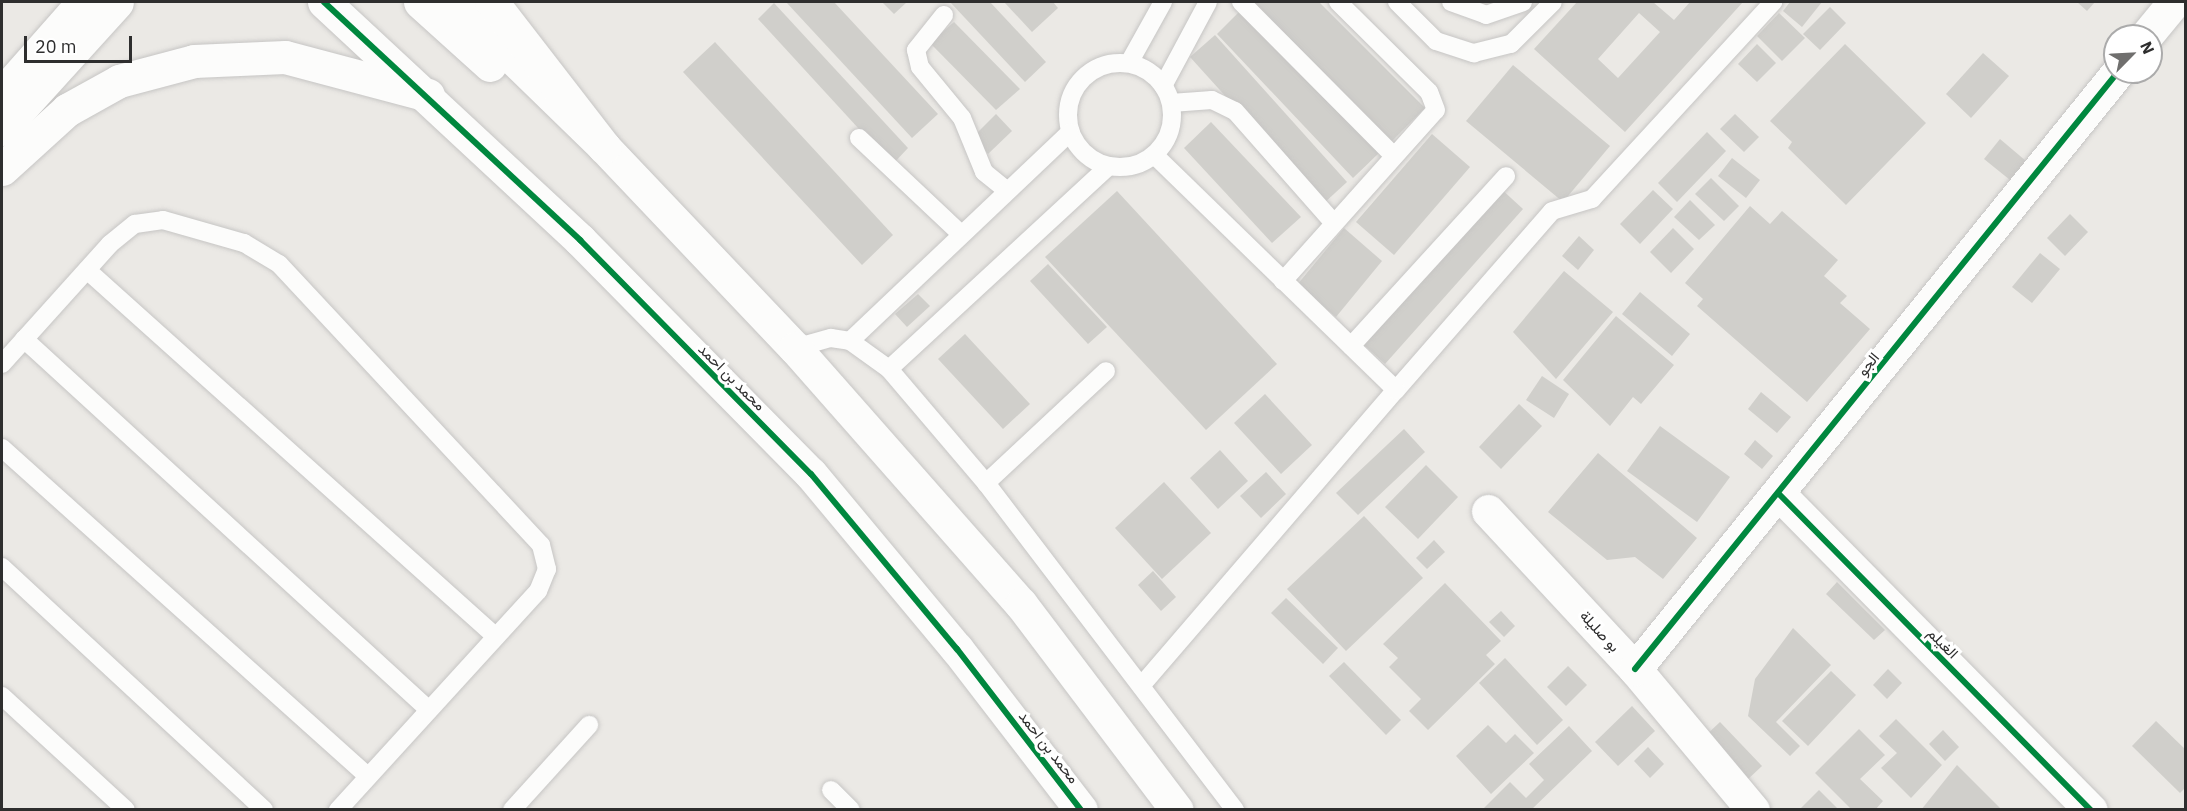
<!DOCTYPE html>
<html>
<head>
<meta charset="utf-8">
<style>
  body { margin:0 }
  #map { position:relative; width:2187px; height:811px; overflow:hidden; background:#ebe9e5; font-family:"IBM Plex Sans",Vazirmatn,sans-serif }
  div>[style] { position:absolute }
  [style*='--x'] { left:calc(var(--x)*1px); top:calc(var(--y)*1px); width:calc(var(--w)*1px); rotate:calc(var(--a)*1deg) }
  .building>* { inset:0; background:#d0cfcb }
  .roads { filter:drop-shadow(0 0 2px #c6c5c4) drop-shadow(0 0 2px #c6c5c4) }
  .service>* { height:18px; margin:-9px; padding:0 9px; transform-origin:9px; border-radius:9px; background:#fcfcfb }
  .service>.ring { margin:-9px; padding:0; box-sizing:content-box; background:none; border:18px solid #fcfcfb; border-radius:50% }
  .minor>* { height:33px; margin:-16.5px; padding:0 16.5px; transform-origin:16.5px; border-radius:16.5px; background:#fcfcfb }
  .tertiary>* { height:33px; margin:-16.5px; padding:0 16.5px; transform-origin:16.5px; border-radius:16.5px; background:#fcfcfb }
  .secondary>* { height:33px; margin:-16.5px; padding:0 16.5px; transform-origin:16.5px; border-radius:16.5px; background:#fcfcfb }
  .cycleway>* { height:6px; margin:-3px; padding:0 3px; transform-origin:3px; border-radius:3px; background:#00873e }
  span { translate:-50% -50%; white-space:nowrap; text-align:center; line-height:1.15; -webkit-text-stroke:6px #fff; paint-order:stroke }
  .street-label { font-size:15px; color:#2e2e2e }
  .frame { position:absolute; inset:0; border:3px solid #2e2e2e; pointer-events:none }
  .north { position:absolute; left:2103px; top:24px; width:60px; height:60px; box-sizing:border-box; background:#fff; border:2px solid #ababab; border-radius:50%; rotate:66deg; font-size:16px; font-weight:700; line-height:24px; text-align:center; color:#2e2e2e }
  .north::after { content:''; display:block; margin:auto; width:21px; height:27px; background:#706f6e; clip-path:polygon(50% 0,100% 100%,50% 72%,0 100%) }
  .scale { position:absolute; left:24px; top:36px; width:108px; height:27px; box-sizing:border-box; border:3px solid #2e2e2e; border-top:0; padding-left:8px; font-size:18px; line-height:21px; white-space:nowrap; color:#2e2e2e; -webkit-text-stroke:4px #fff; paint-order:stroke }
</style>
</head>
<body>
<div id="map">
  <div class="building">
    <div style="clip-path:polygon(786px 2px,834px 2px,938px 114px,912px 138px)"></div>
    <div style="clip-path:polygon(882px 2px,907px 2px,894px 14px)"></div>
    <div style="clip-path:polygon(950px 2px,990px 2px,1046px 62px,1025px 82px)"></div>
    <div style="clip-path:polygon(1004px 2px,1053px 2px,1058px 8px,1032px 32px)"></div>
    <div style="clip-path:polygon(1247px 2px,1319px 2px,1425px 108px,1388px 145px)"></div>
    <div style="clip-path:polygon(evenodd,1577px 2px,1653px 2px,1674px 20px,1690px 2px,1743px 2px,1625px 132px,1534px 49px,1577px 2px,1639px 13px,1660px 32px,1618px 78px,1598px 59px,1639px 13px)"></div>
    <div style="clip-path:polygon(1790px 2px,1822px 2px,1802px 27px,1783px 11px)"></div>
    <div style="clip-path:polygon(2077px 2px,2095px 2px,2087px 11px)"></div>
    <div style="clip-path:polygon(774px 3px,908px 148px,892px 165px,758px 19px)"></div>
    <div style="clip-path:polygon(1830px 7px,1846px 23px,1820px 50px,1803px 34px)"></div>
    <div style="clip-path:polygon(1242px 9px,1379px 153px,1353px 178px,1217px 34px)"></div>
    <div style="clip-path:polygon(1779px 13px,1805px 38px,1782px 61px,1757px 36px)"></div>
    <div style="clip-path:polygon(954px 22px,1020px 89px,996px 110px,930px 43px)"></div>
    <div style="clip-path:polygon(1215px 35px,1347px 182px,1323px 204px,1190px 57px)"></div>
    <div style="clip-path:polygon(715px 42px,893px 235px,862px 265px,683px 72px)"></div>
    <div style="clip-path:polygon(1757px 44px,1776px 63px,1757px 82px,1738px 64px)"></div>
    <div style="clip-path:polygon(1845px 44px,1926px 123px,1846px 205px,1788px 148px,1792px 142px,1770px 121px)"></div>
    <div style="clip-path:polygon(1983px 53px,2009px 76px,1971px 118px,1946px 94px)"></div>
    <div style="clip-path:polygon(1513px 65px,1610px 146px,1563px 202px,1466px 121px)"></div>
    <div style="clip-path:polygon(996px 114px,1012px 131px,988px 154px,974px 136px)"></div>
    <div style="clip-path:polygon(1735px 114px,1759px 137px,1744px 152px,1720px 129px)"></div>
    <div style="clip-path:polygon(1211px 122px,1301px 217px,1272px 243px,1184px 148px)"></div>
    <div style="clip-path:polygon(1707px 132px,1726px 151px,1677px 202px,1658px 183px)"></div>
    <div style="clip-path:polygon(1432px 134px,1470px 167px,1394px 255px,1356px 222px)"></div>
    <div style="clip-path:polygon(2000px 139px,2026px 161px,2010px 180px,1984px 159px)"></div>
    <div style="clip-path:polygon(1732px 158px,1760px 180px,1746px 198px,1718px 176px)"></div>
    <div style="clip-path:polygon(1711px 178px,1739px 206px,1724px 221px,1695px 194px)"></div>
    <div style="clip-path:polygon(1499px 187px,1523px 209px,1385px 364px,1360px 341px)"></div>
    <div style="clip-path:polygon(1653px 190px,1673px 209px,1640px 244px,1620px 224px)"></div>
    <div style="clip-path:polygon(1117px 191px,1277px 364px,1206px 430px,1045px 257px)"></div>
    <div style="clip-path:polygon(1690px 200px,1715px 225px,1699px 240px,1674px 217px)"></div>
    <div style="clip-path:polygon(1750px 206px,1770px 224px,1782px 211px,1838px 260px,1824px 276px,1847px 296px,1840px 303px,1870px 329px,1807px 402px,1697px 306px,1703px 299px,1685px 283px)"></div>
    <div style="clip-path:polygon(2070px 214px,2088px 232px,2065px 256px,2047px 238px)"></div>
    <div style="clip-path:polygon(1344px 228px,1382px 261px,1336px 317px,1297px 285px)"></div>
    <div style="clip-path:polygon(1673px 228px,1694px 249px,1671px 273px,1650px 252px)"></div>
    <div style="clip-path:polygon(1579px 236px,1594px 250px,1578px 270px,1562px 256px)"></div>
    <div style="clip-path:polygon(2040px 253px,2060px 269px,2032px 303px,2012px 287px)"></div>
    <div style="clip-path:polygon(1048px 264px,1107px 327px,1088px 344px,1030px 281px)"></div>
    <div style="clip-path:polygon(1564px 271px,1613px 312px,1556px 379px,1513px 332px)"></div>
    <div style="clip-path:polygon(1640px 292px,1690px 334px,1672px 356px,1622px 314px)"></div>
    <div style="clip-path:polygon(918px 294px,930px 306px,907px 327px,895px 314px)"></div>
    <div style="clip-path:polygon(1616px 316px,1674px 365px,1641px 404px,1633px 397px,1610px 426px,1563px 380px)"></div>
    <div style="clip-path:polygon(965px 334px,1030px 404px,1003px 429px,938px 359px)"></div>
    <div style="clip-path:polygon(1542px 376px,1569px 394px,1554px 418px,1526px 400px)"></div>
    <div style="clip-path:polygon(1761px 392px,1791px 417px,1777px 433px,1748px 409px)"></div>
    <div style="clip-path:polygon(1265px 394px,1312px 445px,1281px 474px,1234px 423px)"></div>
    <div style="clip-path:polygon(1519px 404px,1542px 426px,1501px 469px,1479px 447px)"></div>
    <div style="clip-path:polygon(1660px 426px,1730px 477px,1697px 522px,1627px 471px)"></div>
    <div style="clip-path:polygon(1404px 429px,1425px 452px,1358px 515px,1336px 493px)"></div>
    <div style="clip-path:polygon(1755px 440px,1773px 456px,1762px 469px,1744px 454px)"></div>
    <div style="clip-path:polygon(1220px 450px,1248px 481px,1218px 509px,1190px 478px)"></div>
    <div style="clip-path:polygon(1598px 453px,1697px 538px,1663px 579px,1635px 557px,1607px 560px,1548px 512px)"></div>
    <div style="clip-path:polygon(1426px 465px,1458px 497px,1418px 539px,1385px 507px)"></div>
    <div style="clip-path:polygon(1266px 472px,1286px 494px,1261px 518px,1240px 496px)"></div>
    <div style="clip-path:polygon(1164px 482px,1211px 533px,1162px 579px,1115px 528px)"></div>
    <div style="clip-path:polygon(1364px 516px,1423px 578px,1346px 651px,1287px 589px)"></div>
    <div style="clip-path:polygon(1434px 540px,1445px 552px,1427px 569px,1416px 558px)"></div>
    <div style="clip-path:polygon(1153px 571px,1176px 597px,1161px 611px,1138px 585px)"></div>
    <div style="clip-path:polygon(1837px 582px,1885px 630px,1874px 640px,1826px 594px)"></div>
    <div style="clip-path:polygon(1445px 583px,1501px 641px,1486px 655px,1495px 664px,1428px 730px,1409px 711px,1421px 699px,1389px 667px,1398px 658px,1383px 644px)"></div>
    <div style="clip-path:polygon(1286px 598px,1338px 648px,1323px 664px,1271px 613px)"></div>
    <div style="clip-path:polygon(1501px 611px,1515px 626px,1504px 637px,1489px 622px)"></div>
    <div style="clip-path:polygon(1793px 628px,1831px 665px,1776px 722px,1800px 746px,1790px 756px,1748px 716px,1755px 679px)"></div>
    <div style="clip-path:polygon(1505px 658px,1563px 720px,1537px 745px,1479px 683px)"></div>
    <div style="clip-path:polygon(1344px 662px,1401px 720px,1386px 735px,1329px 676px)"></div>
    <div style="clip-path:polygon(1568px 666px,1587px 685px,1566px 706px,1547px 687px)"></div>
    <div style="clip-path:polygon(1888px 669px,1902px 683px,1887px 699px,1873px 685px)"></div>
    <div style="clip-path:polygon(1831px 671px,1856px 695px,1808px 746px,1782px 721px)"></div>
    <div style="clip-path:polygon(1632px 706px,1655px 731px,1618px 766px,1595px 742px)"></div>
    <div style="clip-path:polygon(1896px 719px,1942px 765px,1911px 798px,1881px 768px,1897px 753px,1879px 736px)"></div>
    <div style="clip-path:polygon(2156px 721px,2186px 750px,2186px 787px,2180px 793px,2132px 746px)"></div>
    <div style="clip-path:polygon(1720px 722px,1762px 766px,1745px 782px,1703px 738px)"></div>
    <div style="clip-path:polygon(1488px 725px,1506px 743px,1515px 734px,1534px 753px,1491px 794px,1456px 756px)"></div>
    <div style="clip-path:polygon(1569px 726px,1592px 751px,1531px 810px,1482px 810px,1510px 782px,1526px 798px,1544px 780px,1529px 764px)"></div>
    <div style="clip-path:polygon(1859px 729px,1885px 755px,1860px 779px,1883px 801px,1875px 810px,1852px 810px,1815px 773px)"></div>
    <div style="clip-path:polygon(1943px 730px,1959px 747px,1945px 761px,1929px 744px)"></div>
    <div style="clip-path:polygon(1648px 747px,1664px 764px,1650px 778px,1634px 761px)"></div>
    <div style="clip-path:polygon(1957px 765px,2002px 810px,1921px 810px)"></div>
    <div style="clip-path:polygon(1819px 790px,1839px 810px,1799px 810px)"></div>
  </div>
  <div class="roads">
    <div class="service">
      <div style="--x:1241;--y:2;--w:216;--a:45.2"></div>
      <div style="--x:1397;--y:2;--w:55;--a:45"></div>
      <div style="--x:1436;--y:41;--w:40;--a:18"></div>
      <div style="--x:1474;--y:53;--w:38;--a:-14"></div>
      <div style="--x:1511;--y:44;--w:59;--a:-45"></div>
      <div style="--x:1451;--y:2;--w:37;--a:20"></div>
      <div style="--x:1486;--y:15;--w:39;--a:-19"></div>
      <div style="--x:944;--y:15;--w:45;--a:128.7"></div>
      <div style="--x:916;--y:50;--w:17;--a:77"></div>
      <div style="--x:920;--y:67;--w:66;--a:50.5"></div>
      <div style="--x:962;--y:118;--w:58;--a:67.8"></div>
      <div style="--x:984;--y:172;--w:28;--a:39"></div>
      <div class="ring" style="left:1068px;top:63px;width:86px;height:86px"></div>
      <div style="--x:1129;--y:63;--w:70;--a:-60.9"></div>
      <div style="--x:1163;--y:86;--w:95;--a:-61.8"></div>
      <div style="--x:1171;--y:103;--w:41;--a:-4.2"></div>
      <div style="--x:1212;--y:100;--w:25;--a:26"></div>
      <div style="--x:1235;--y:111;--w:148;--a:48.6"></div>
      <div style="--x:859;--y:138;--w:140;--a:43.3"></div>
      <div style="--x:87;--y:270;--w:548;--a:41.89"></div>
      <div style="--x:1283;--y:281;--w:229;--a:-48.2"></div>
      <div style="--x:1436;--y:110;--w:19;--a:-111"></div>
      <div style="--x:1429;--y:92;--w:128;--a:-135.3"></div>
      <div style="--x:24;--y:339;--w:549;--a:42.49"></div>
      <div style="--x:850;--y:341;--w:303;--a:-43.5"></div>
      <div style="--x:1351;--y:346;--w:230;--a:-47.6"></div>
      <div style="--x:795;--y:348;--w:37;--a:-16"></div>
      <div style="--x:831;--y:338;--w:19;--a:9"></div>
      <div style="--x:850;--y:341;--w:48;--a:35.7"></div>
      <div style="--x:889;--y:369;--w:150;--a:49.6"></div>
      <div style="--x:986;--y:483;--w:411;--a:52.7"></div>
      <div style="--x:2;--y:364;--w:161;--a:-48"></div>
      <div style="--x:110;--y:244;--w:32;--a:-39"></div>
      <div style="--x:135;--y:224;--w:28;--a:-8"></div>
      <div style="--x:163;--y:220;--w:84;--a:15.9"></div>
      <div style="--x:244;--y:243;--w:41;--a:31"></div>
      <div style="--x:279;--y:264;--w:384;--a:47"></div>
      <div style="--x:541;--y:545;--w:25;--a:76"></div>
      <div style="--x:547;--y:569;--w:24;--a:112"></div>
      <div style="--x:538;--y:591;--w:297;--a:132.4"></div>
      <div style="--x:889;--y:369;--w:299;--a:-42.7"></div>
      <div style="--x:1396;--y:390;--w:237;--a:-48.9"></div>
      <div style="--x:1552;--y:211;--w:42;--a:-16.7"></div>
      <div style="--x:1592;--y:199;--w:268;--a:-47.4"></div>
      <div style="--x:2;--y:448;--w:491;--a:41.9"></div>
      <div style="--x:986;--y:483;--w:164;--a:-43"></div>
      <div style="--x:2;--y:567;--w:357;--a:42.8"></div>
      <div style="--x:1141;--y:686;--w:391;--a:-49.3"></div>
      <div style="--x:1396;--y:390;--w:337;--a:-135.8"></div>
      <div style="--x:2;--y:696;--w:168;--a:42.6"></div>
      <div style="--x:831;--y:790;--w:28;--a:45"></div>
      <div style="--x:512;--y:810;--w:115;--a:-47.8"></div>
    </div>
    <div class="minor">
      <div style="--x:2146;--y:36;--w:44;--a:-50.5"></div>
      <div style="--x:1779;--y:494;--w:444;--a:45.4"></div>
      <div style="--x:1488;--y:511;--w:216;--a:47.1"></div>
      <div style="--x:1635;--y:669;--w:184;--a:50.1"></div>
      <div style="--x:1635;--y:669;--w:768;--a:-51.03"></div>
    </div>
    <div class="tertiary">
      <div style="--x:324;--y:2;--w:350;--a:42.9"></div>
      <div style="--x:580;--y:240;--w:329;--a:45.4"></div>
      <div style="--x:811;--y:474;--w:228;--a:50.2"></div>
      <div style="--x:957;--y:649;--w:203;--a:52.4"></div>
      <div style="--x:420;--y:2;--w:94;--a:42"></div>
      <div style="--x:455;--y:2;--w:208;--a:44.2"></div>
      <div style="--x:604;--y:147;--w:277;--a:46.5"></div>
      <div style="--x:795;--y:348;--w:341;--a:48.6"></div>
      <div style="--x:1021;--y:604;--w:258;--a:52.9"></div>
    </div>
    <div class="secondary">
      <div style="--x:492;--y:2;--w:183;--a:52.3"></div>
      <div style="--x:2;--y:94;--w:123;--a:-48.6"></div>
      <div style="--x:2;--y:129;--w:171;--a:-47.8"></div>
      <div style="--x:2;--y:169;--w:88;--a:-42.2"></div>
      <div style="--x:67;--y:110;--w:60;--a:-29.1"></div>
      <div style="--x:119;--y:81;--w:78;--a:-14.9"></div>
      <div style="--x:194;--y:61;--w:91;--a:-2.5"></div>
      <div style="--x:285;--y:57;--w:148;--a:14.9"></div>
    </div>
  </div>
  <div class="cycleway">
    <div style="--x:324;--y:2;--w:350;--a:42.9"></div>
    <div style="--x:580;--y:240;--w:329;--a:45.4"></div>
    <div style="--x:811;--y:474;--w:228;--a:50.2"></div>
    <div style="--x:957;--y:649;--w:203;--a:52.4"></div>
    <div style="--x:1779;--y:494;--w:444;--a:45.4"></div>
    <div style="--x:1635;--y:669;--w:768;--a:-51.03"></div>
  </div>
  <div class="street-label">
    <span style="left:1868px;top:364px;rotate:-51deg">الجو</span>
    <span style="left:732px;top:377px;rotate:45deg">محمد بن احمد</span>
    <span style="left:1600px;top:631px;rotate:47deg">بو صليلة</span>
    <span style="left:1943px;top:643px;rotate:45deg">الغيلم</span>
    <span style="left:1049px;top:747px;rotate:52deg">محمد بن احمد</span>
  </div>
  <div class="frame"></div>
  <div class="north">N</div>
  <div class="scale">20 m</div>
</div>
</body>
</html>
